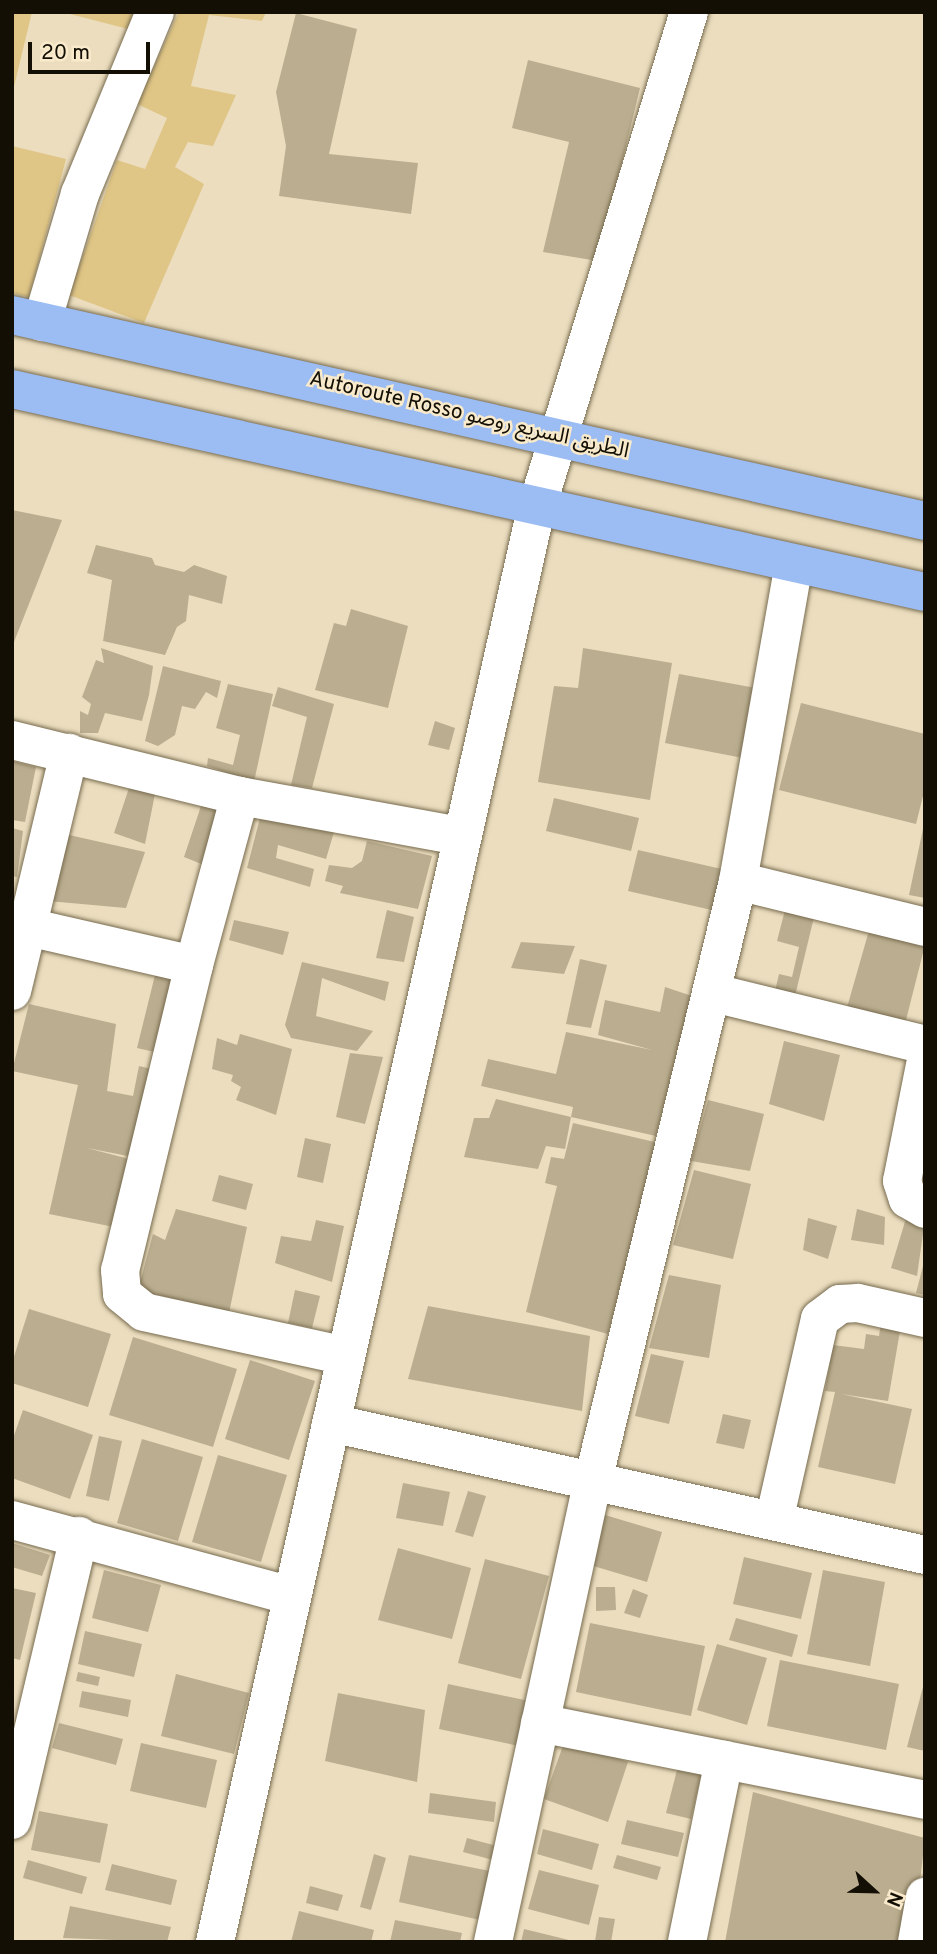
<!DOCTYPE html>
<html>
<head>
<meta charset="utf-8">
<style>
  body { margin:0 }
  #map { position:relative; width:937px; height:1954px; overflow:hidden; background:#ebddbe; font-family:Overpass,"Noto Sans Arabic",sans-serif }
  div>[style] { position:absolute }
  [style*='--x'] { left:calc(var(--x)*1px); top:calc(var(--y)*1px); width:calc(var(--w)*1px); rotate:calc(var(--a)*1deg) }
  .green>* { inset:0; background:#e0c686 }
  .building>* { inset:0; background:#bbae90 }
  .roads { filter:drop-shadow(0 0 2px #776b4f) drop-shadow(0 0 2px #776b4f) }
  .minor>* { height:38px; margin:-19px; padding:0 19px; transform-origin:19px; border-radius:19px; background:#fff }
  .trunk>* { height:38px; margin:-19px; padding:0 19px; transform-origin:19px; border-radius:19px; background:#9cbcf4 }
  span { translate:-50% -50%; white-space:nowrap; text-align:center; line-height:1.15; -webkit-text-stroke:5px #f8eacb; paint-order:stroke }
  .street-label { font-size:21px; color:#130f05 }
  .frame { position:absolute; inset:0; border:14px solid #130f05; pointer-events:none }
  .north { position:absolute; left:839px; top:1856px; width:70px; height:70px; -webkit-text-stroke:5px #f8eacb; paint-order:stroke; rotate:112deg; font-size:19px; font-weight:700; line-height:28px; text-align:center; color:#130f05 }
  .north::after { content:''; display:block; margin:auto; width:24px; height:32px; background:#130f05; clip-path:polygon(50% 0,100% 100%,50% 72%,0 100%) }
  .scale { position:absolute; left:28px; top:42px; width:122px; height:32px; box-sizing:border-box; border:4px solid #130f05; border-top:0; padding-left:9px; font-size:21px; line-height:24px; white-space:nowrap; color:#130f05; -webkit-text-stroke:5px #f8eacb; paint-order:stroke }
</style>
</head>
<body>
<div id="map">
  <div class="green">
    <div style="clip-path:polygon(12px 12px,32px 12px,12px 95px)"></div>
    <div style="clip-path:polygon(62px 12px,133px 13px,132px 30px)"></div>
    <div style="clip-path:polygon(179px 12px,266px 12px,262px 21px,209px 15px,191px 86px,236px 95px,213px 146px,188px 142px,175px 167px,204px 184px,144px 323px,69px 295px,117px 160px,145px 169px,167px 118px,137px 104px)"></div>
    <div style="clip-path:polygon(12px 146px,66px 159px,29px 297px,12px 293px)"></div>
  </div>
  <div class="building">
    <div style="clip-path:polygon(296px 13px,357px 29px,329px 154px,418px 163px,411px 214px,279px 196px,286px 146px,276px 92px)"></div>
    <div style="clip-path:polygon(528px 60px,640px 88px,598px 261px,543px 252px,569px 142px,512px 128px)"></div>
    <div style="clip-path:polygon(12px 510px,62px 520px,12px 647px)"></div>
    <div style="clip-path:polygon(96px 545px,152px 558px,155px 565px,184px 572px,194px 565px,227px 576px,222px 604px,189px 595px,186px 621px,177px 627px,165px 655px,103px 641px,112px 580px,87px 573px)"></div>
    <div style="clip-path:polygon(351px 609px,408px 626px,388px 708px,315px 690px,334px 623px,346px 626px)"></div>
    <div style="clip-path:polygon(101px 648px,153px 666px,149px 695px,142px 721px,105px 713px,98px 733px,80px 733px,80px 711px,88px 715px,91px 704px,82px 697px,96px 660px,104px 663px)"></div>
    <div style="clip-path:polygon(583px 648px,672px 663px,650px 800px,538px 782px,554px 686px,578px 688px)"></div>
    <div style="clip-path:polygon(163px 666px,221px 681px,217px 698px,206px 692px,195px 709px,182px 706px,175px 735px,158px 746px,145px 741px)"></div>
    <div style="clip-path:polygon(679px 674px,756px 688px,743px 758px,665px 743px)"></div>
    <div style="clip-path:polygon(228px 684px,273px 694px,254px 782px,207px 766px,208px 758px,233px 765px,240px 735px,216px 728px)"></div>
    <div style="clip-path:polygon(278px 687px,334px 704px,312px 788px,291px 785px,307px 717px,272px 706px)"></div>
    <div style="clip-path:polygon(801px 703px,925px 734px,925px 788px,916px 824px,779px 790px)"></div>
    <div style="clip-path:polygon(435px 721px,455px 728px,449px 750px,428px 745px)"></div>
    <div style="clip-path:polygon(12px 761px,36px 767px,25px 822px,12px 820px)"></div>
    <div style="clip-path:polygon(131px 782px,157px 784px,145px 844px,114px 833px)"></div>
    <div style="clip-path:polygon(554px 798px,639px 818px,631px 851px,546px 831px)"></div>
    <div style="clip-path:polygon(201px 806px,227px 809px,209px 867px,184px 857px)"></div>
    <div style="clip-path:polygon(261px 814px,334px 832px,326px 859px,278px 845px,276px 858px,314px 869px,310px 887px,247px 868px)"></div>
    <div style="clip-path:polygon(924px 824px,925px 824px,925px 898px,909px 895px)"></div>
    <div style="clip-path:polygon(12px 828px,23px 831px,17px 877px,12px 876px)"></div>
    <div style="clip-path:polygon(69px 835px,145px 852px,126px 908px,48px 901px)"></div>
    <div style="clip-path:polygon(367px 841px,432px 856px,418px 909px,340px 893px,343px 886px,325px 881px,329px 865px,352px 868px,362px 861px)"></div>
    <div style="clip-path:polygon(638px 850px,726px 870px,716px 911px,628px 891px)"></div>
    <div style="clip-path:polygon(786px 906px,815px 913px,795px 996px,775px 991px,779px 974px,792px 977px,799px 947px,777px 941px)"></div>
    <div style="clip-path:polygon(387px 910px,414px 917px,404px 962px,376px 958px)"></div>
    <div style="clip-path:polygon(234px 920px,289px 932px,283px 955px,229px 940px)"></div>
    <div style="clip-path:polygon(870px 927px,925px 945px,905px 1024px,846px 1011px)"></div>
    <div style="clip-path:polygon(521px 942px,575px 946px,564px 974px,511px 968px)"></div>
    <div style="clip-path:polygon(580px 959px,607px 965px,591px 1028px,566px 1024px)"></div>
    <div style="clip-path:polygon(302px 962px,389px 982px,385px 1001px,322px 978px,316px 1016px,373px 1031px,357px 1051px,291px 1038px,285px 1025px)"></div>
    <div style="clip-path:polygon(155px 975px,180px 981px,163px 1054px,137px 1048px)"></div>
    <div style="clip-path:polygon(665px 987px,692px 996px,656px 1136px,571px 1117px,573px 1107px,481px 1086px,488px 1059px,556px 1074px,566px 1032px,652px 1050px,598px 1035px,605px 1000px,660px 1012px)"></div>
    <div style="clip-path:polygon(29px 1004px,116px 1024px,107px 1091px,133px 1096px,139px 1066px,156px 1070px,138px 1158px,87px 1148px,129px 1159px,114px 1227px,49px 1214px,78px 1085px,12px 1071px)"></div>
    <div style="clip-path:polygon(240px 1034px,292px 1049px,276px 1115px,236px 1100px,241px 1087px,231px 1081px,233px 1075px,212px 1069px,217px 1038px,237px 1045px)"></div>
    <div style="clip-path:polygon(784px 1041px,840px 1055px,824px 1121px,769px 1104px)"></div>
    <div style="clip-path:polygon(350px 1053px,383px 1057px,365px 1124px,336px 1117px)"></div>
    <div style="clip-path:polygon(496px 1099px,571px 1117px,565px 1149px,546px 1146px,538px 1169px,464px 1157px,474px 1118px,489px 1118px)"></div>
    <div style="clip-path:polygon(708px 1100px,764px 1114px,750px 1171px,691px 1161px)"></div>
    <div style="clip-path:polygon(573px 1123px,659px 1143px,608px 1334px,526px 1312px,557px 1186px,545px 1183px,551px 1157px,564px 1159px)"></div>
    <div style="clip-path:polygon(305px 1138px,331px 1144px,323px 1183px,297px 1177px)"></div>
    <div style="clip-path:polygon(694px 1170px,751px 1184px,733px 1259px,673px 1245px)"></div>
    <div style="clip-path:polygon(219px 1175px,253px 1184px,246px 1210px,212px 1201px)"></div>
    <div style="clip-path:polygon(176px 1209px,247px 1227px,229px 1313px,138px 1290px,153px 1234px,165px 1240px)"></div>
    <div style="clip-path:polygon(857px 1209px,885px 1217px,884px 1245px,851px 1240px)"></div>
    <div style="clip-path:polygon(907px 1215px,925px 1220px,917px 1276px,891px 1268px)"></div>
    <div style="clip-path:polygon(808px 1218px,837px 1226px,828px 1259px,803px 1250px)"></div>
    <div style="clip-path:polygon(316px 1220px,344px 1226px,332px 1282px,275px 1263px,281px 1236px,311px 1241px)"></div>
    <div style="clip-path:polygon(924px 1262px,925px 1262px,925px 1295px,916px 1293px)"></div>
    <div style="clip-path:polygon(669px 1275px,721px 1285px,709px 1358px,649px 1348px)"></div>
    <div style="clip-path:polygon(295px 1290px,320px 1296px,312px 1328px,288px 1323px)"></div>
    <div style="clip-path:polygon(428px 1306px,590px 1336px,582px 1411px,408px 1379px)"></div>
    <div style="clip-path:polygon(29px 1309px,111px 1334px,88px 1407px,12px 1383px,12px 1363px)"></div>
    <div style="clip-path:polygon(881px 1322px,901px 1325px,888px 1401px,841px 1394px,912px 1409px,895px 1484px,818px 1467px,835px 1392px,825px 1391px,833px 1345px,864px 1349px,866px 1334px,879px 1336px)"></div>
    <div style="clip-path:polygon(133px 1337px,237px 1369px,213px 1447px,109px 1415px)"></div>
    <div style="clip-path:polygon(651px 1354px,684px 1361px,669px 1424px,635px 1416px)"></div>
    <div style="clip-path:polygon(250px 1360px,315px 1381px,289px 1460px,225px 1439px)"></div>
    <div style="clip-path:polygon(23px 1410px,93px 1435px,70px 1499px,12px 1478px,12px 1441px)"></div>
    <div style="clip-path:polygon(723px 1414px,751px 1420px,744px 1449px,716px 1443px)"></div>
    <div style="clip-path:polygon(99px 1436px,122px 1441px,109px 1501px,86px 1496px)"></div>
    <div style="clip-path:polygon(142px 1439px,203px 1457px,178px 1541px,117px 1523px)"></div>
    <div style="clip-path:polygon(218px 1455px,287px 1475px,261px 1562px,192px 1542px)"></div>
    <div style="clip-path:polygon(403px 1483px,450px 1492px,443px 1526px,396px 1518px)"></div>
    <div style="clip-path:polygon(468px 1491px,486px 1496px,473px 1537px,455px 1532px)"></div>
    <div style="clip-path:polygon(605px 1515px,662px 1532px,647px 1582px,590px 1565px)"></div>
    <div style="clip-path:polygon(12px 1543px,50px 1555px,42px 1576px,12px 1567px)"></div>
    <div style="clip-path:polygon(398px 1548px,471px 1568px,452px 1639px,378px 1620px)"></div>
    <div style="clip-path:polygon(744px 1557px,812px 1573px,801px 1619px,733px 1604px)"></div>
    <div style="clip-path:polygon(485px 1559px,549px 1576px,521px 1679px,458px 1663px)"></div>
    <div style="clip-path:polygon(104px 1570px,161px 1585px,148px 1632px,92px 1618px)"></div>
    <div style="clip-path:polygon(823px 1570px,885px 1582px,870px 1666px,807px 1654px)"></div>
    <div style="clip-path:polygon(596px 1587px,615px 1587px,616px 1610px,596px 1611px)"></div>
    <div style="clip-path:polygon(12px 1588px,36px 1593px,20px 1660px,12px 1658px)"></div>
    <div style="clip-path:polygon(633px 1589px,648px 1595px,640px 1618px,624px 1613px)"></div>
    <div style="clip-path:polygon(736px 1618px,798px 1635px,792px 1657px,729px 1640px)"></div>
    <div style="clip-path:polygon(590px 1623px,705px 1646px,691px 1716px,576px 1692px)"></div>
    <div style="clip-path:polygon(85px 1631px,142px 1644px,134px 1677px,78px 1664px)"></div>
    <div style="clip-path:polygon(717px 1644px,767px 1658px,747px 1725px,697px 1710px)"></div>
    <div style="clip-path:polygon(780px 1660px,899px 1684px,886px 1750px,767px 1726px)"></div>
    <div style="clip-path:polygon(78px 1672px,100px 1677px,98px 1686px,76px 1681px)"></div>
    <div style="clip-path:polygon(176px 1674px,249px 1693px,234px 1754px,161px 1736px)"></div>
    <div style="clip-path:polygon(924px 1683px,925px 1683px,925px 1751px,907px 1747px)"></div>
    <div style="clip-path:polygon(448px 1684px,529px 1701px,519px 1746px,439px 1729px)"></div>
    <div style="clip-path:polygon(82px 1691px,131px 1700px,128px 1717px,79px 1707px)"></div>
    <div style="clip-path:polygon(338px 1693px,425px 1710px,417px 1782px,325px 1761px)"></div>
    <div style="clip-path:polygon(59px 1723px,123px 1739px,116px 1765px,52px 1748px)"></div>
    <div style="clip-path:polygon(565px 1740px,628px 1762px,608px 1822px,544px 1799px)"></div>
    <div style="clip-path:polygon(141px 1743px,217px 1760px,206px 1808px,130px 1791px)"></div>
    <div style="clip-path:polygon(678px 1766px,702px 1771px,691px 1819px,666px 1813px)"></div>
    <div style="clip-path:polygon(753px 1792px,925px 1838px,913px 1942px,725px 1942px)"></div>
    <div style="clip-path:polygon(430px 1793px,496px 1802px,494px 1822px,428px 1813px)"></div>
    <div style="clip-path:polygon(39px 1811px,108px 1824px,100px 1863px,31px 1850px)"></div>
    <div style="clip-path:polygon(627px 1820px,684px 1833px,678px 1857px,621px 1844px)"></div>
    <div style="clip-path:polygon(543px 1829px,599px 1844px,592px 1870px,537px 1854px)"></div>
    <div style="clip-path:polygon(467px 1838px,497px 1846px,493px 1860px,463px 1852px)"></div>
    <div style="clip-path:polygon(374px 1854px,386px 1858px,371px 1910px,360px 1907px)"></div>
    <div style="clip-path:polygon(409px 1855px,490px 1871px,480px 1920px,399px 1902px)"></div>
    <div style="clip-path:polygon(617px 1855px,661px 1867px,657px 1880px,613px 1868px)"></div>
    <div style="clip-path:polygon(28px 1860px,87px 1877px,82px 1894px,23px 1878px)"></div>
    <div style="clip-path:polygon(112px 1864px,177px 1880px,171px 1905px,105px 1890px)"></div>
    <div style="clip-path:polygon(539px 1870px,599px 1885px,589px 1925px,528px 1909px)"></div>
    <div style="clip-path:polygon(310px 1886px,343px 1895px,338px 1911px,306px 1903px)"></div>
    <div style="clip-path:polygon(70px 1906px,171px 1927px,167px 1942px,63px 1938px)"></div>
    <div style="clip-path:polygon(299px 1911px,374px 1930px,371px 1942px,291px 1942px)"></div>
    <div style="clip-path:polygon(599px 1917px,615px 1919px,611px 1942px,595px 1941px)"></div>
    <div style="clip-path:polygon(395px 1920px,462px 1933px,460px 1942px,390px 1942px)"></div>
    <div style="clip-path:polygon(524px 1929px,573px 1941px,572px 1942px,521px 1942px)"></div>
  </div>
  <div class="roads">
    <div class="minor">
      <div style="--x:42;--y:322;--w:134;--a:-73.5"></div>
      <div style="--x:80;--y:194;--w:197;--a:-67.6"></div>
      <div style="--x:12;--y:740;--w:235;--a:13.8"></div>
      <div style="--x:240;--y:796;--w:224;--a:10.3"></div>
      <div style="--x:738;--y:881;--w:322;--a:-80"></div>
      <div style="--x:28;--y:927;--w:170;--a:12.9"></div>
      <div style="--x:194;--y:965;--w:314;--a:103.6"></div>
      <div style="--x:120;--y:1270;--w:24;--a:85"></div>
      <div style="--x:122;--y:1294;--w:28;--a:39"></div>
      <div style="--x:144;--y:1312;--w:206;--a:12.3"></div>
      <div style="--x:194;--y:965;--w:175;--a:-74.8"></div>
      <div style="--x:12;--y:991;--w:245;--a:-76.5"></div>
      <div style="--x:714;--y:993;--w:217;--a:13.8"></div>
      <div style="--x:925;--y:1065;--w:118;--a:101.2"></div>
      <div style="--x:902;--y:1181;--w:19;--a:72"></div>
      <div style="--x:908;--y:1199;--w:20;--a:30"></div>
      <div style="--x:331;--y:1423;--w:608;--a:12.53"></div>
      <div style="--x:12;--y:1520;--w:289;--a:15.2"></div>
      <div style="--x:774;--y:1521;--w:207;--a:-77.2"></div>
      <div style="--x:820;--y:1319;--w:25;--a:-37"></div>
      <div style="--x:840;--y:1304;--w:18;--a:-3"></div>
      <div style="--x:858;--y:1303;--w:69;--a:12.6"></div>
      <div style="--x:540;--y:1723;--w:393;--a:11.3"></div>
      <div style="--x:12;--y:1820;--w:292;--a:-76.7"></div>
      <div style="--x:215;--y:1942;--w:1468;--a:-77.37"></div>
      <div style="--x:536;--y:510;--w:521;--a:-72.92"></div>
      <div style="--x:493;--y:1942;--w:472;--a:-77.8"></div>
      <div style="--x:593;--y:1481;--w:617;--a:-76.41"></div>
      <div style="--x:738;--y:881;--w:193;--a:13.8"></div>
      <div style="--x:687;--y:1942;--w:186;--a:-78.5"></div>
      <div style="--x:917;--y:1942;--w:46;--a:-79.9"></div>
    </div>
    <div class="trunk">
      <div style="--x:12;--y:315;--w:936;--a:12.71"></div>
      <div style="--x:12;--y:389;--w:935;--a:12.54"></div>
    </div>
  </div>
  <div class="street-label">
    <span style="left:469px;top:416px;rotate:13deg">Autoroute Rosso الطريق السريع روصو</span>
  </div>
  <div class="frame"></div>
  <div class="north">N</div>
  <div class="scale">20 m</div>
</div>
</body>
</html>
